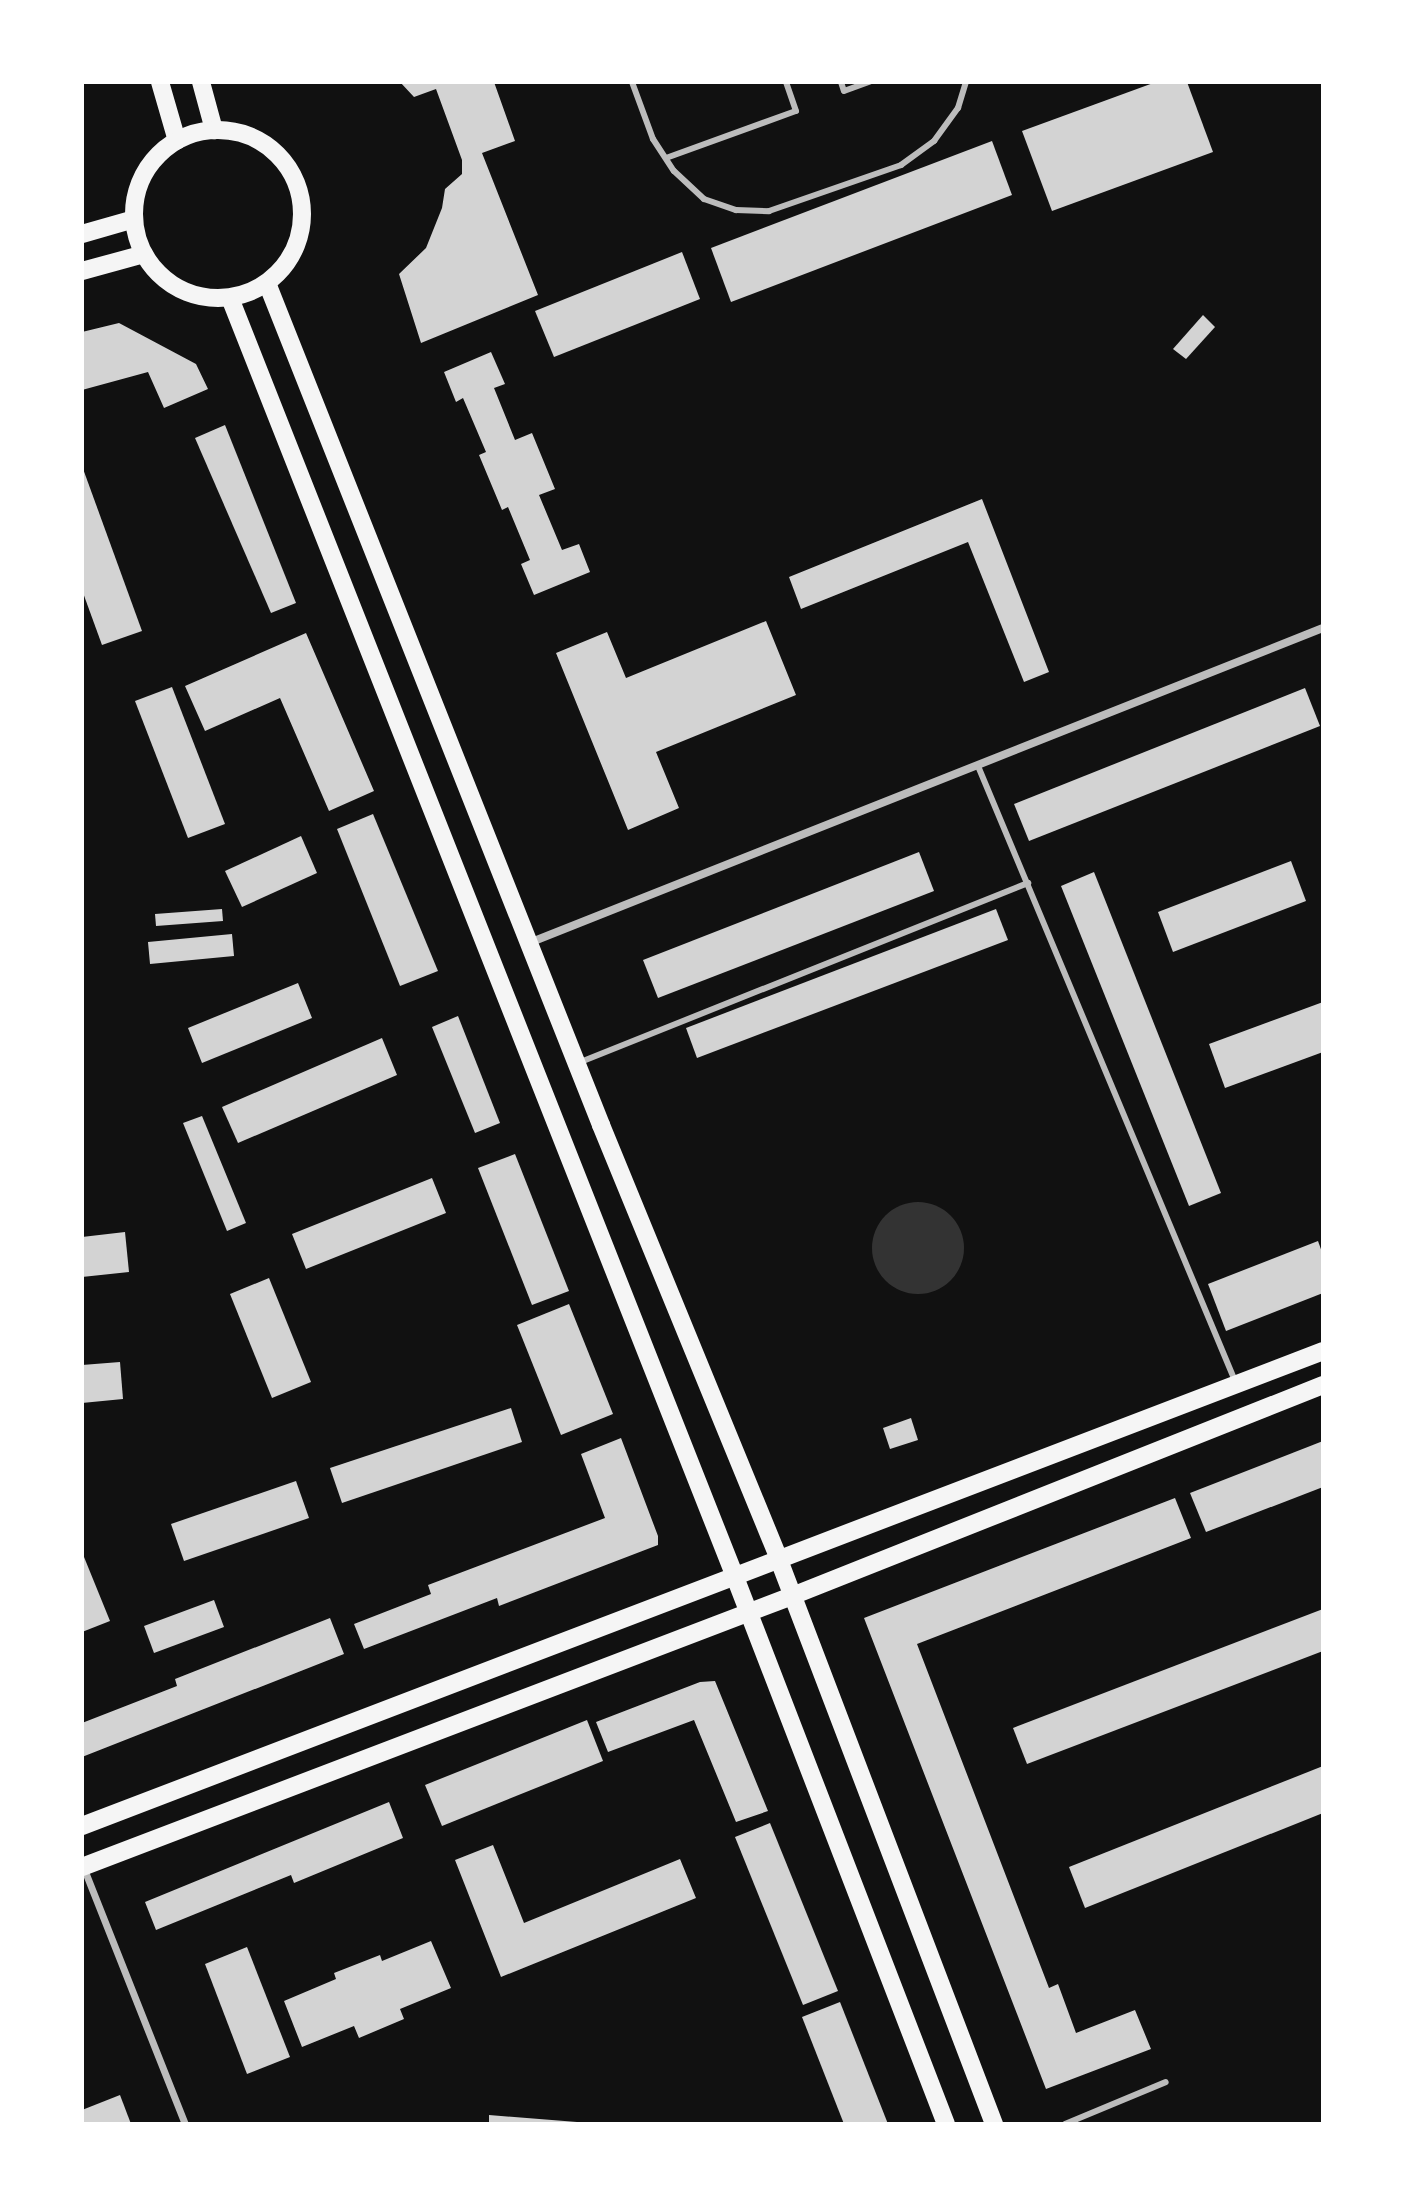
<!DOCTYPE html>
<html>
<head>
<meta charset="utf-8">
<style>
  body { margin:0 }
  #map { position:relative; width:1405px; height:2206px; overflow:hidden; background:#111; font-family:"IBM Plex Sans",sans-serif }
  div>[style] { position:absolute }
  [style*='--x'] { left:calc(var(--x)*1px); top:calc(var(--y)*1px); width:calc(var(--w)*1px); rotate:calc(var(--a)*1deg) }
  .water>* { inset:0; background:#333 }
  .round { border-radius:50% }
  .building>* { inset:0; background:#d3d3d3 }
  .service>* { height:6px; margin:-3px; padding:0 3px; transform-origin:3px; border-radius:3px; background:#bcbcbc }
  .pedestrian>* { height:7px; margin:-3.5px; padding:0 3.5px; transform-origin:3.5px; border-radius:3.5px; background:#bcbcbc }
  .minor>* { height:8px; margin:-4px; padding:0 4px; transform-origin:4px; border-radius:4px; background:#bcbcbc }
  .primary>* { height:18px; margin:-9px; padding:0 9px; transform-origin:9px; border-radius:9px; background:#f5f5f5 }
  .primary>.ring { margin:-9px; padding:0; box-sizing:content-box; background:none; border:18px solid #f5f5f5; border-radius:50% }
  span { translate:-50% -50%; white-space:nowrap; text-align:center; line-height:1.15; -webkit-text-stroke:7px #fff; paint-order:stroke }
  .frame { position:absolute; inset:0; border:84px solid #fff; pointer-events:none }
</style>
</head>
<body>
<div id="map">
  <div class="water">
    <div class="round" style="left:872px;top:1202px;width:92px;height:92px"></div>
  </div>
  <div class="building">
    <div style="clip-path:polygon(400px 82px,494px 82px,515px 141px,482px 153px,538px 295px,421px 343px,399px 274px,426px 248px,442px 208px,445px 189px,462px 174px,462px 160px,436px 89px,414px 97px)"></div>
    <div style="clip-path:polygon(1156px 82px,1187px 82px,1213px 152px,1052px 211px,1022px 131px)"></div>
    <div style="clip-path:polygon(992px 141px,1012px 195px,731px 302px,711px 248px)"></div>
    <div style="clip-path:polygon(682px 252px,700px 299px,554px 357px,535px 311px)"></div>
    <div style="clip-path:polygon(1203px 315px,1215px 327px,1186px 359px,1173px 349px)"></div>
    <div style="clip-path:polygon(119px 323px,196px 364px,208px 389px,164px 408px,148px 372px,82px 390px,82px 332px)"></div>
    <div style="clip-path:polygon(491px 352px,505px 384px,494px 388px,515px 440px,532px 433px,555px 489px,539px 495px,562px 550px,579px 544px,590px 572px,534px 595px,521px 564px,530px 560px,508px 507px,502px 510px,479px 455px,486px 452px,463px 398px,456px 402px,444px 372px)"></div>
    <div style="clip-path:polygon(225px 425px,296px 603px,271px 613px,195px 438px)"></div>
    <div style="clip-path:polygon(82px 466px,142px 631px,102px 645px,82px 590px)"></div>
    <div style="clip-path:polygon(982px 499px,1049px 672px,1024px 682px,968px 542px,801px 609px,789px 577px)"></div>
    <div style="clip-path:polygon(766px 621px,796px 695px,656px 752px,679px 808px,628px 830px,556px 653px,607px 632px,626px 678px)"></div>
    <div style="clip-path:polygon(306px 633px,374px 791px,329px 811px,280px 698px,205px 731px,185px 686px)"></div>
    <div style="clip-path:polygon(172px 687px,225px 824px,188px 838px,135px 701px)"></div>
    <div style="clip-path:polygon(1305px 688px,1320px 726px,1029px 841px,1014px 804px)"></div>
    <div style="clip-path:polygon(373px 814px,438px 971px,400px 986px,337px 829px)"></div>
    <div style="clip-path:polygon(301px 836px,317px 873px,242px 907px,225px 871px)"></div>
    <div style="clip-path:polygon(919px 852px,934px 891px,658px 998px,643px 960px)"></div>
    <div style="clip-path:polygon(1291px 861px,1306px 901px,1173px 952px,1158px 912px)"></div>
    <div style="clip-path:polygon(1094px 872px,1221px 1193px,1189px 1206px,1061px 886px)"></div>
    <div style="clip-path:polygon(222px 909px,223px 921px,156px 926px,155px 914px)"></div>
    <div style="clip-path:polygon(996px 909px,1008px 940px,697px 1058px,686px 1028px)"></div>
    <div style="clip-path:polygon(232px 934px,234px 956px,150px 964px,148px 942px)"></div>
    <div style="clip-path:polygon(298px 983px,312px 1018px,202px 1063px,188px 1028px)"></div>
    <div style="clip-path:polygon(1323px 1002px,1323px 1052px,1225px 1088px,1209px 1044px)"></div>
    <div style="clip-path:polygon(458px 1016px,500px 1123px,475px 1133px,432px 1027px)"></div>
    <div style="clip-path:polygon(382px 1038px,397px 1075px,238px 1143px,222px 1107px)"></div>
    <div style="clip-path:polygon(202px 1116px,246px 1223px,227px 1231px,183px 1123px)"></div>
    <div style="clip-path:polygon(515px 1154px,569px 1291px,532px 1305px,478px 1168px)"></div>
    <div style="clip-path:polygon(432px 1178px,446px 1213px,306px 1269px,292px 1234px)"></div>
    <div style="clip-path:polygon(125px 1232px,129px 1272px,82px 1277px,82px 1237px)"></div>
    <div style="clip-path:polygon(1318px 1241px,1323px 1255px,1323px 1293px,1226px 1331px,1208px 1284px)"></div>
    <div style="clip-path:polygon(269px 1278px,311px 1382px,272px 1398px,230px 1294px)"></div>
    <div style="clip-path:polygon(569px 1304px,613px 1414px,561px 1435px,517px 1325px)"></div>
    <div style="clip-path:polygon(120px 1362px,123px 1399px,82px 1403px,82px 1365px)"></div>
    <div style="clip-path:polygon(511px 1408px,522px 1442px,342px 1503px,330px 1468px)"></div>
    <div style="clip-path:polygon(911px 1418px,918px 1440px,890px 1449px,883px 1428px)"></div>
    <div style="clip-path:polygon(621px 1438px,658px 1536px,658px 1545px,499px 1606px,497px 1598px,364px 1649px,354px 1624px,431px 1594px,428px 1585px,605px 1518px,581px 1454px)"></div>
    <div style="clip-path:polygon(1323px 1441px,1323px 1487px,1206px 1532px,1190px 1493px)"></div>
    <div style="clip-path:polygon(296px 1481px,309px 1518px,184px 1561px,171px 1524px)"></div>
    <div style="clip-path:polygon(1175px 1498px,1191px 1538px,917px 1644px,1049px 1988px,1058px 1984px,1076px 2033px,1135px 2010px,1151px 2049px,1046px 2089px,864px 1618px)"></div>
    <div style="clip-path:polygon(82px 1552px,110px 1621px,82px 1632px)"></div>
    <div style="clip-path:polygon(214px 1600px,224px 1627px,154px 1653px,144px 1626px)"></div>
    <div style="clip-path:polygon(1323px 1609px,1323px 1651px,1027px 1764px,1013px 1728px)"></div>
    <div style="clip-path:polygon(330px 1618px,344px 1654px,82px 1757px,82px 1723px,177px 1686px,175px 1679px)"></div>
    <div style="clip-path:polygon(715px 1681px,768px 1811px,736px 1822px,694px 1720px,608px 1752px,596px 1722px,700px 1682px)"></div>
    <div style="clip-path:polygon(587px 1720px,603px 1761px,442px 1826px,425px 1785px)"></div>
    <div style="clip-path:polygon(1323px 1766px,1323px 1813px,1085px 1908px,1069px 1867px)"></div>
    <div style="clip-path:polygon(389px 1802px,403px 1838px,294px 1883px,291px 1875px,156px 1930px,145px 1902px)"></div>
    <div style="clip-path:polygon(770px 1823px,838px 1991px,803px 2005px,735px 1837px)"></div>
    <div style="clip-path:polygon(493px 1845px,524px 1923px,680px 1859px,696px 1898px,501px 1977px,455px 1860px)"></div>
    <div style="clip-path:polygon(431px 1941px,451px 1988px,400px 2009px,404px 2019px,359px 2038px,354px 2026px,302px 2047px,284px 2001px,336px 1979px,334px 1973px,380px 1955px,382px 1961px)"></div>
    <div style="clip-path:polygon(247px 1947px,290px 2057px,247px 2074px,205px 1964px)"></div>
    <div style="clip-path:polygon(840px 2002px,888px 2124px,844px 2124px,802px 2017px)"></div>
    <div style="clip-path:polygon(120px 2095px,131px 2124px,82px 2124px,82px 2110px)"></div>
    <div style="clip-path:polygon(489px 2115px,577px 2122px,576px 2124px,489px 2124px)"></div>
  </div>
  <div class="service">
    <div style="--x:632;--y:82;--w:61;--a:69.8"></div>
    <div style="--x:653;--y:139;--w:38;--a:57"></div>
    <div style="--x:674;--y:171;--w:41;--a:43"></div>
    <div style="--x:704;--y:199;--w:34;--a:19"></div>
    <div style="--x:736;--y:210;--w:33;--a:2"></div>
    <div style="--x:769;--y:211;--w:140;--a:-19.2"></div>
    <div style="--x:901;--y:165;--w:41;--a:-36"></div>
    <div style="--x:934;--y:141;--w:41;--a:-54"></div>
    <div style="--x:958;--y:108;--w:27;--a:-73"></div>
    <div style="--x:841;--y:82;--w:9;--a:72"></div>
    <div style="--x:844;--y:91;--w:27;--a:-20"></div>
    <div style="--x:666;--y:158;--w:138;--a:-19.9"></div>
    <div style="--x:796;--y:111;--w:31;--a:-109"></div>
    <div style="--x:978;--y:766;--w:667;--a:67.32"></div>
    <div style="--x:578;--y:1063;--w:485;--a:-21.8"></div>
    <div style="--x:1065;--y:2124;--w:109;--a:-22.6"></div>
  </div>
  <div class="pedestrian">
    <div style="--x:84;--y:1869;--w:274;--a:68.4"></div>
  </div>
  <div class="minor">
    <div style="--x:529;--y:943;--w:854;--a:-21.64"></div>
  </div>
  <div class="primary">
    <div style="--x:160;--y:82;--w:61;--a:73.9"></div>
    <div style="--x:201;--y:82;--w:50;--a:74.8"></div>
    <div class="ring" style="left:134px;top:130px;width:150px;height:150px"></div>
    <div style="--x:82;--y:234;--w:54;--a:-16.1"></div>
    <div style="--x:82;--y:271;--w:64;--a:-15.3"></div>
    <div style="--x:267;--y:283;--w:906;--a:68.36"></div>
    <div style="--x:601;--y:1125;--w:470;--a:67.7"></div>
    <div style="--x:779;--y:1560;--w:604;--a:69.13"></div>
    <div style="--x:230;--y:298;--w:1375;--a:68.45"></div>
    <div style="--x:735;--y:1577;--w:586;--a:68.91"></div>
    <div style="--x:82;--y:1826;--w:1329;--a:-20.94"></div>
    <div style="--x:82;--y:1867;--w:760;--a:-20.89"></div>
    <div style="--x:792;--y:1596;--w:571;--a:-21.67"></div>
  </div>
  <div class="frame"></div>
</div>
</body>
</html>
